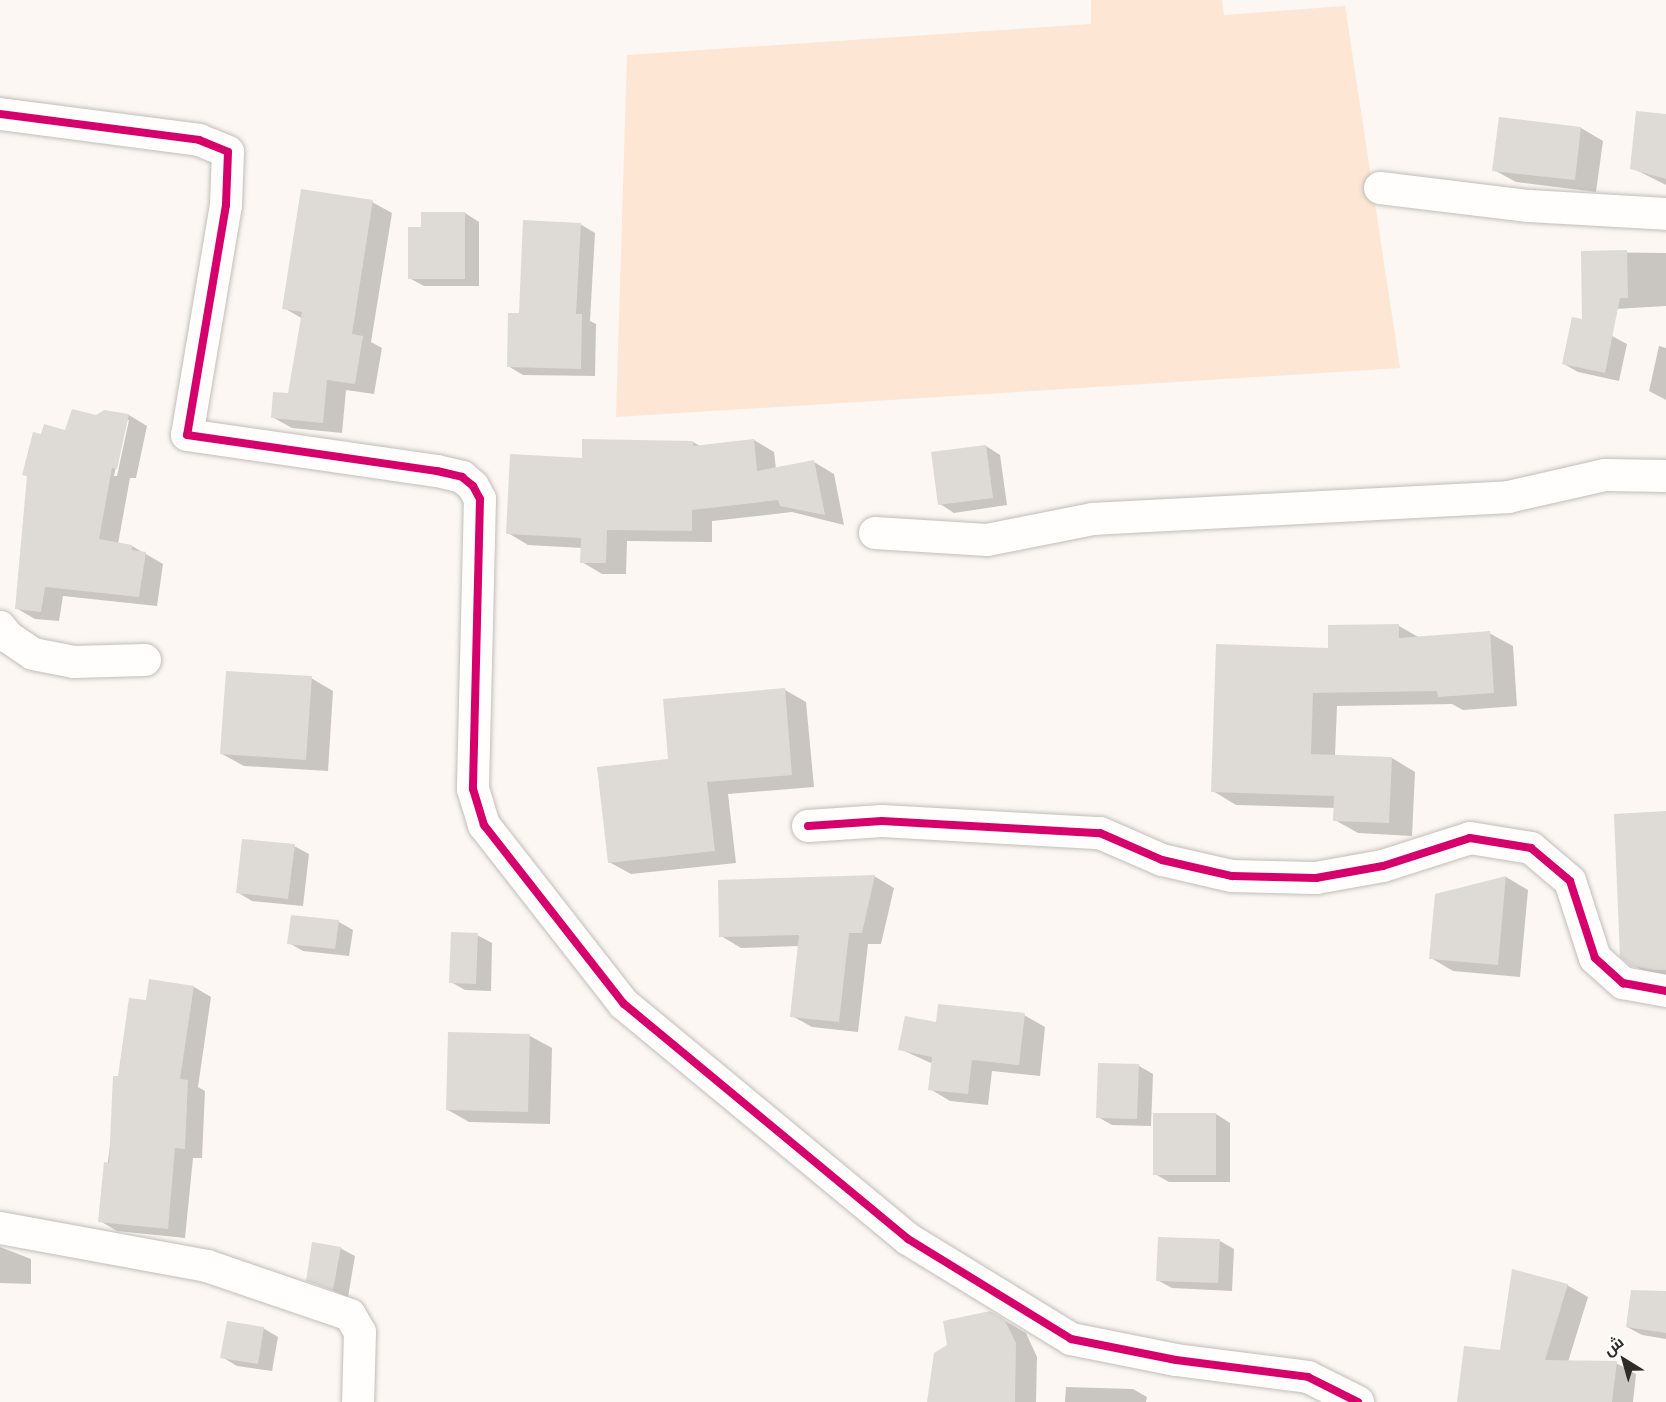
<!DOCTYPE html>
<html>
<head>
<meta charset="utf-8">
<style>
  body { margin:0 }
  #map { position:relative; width:1666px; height:1402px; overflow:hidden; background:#fcf7f2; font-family:"IBM Plex Serif",Cairo,serif }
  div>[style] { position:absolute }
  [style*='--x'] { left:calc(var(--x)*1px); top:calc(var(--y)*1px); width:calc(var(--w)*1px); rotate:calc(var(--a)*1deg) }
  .green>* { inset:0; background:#fde6d4 }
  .shadow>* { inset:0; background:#0003 }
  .building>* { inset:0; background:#dedad6 }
  .roads { filter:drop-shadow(0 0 2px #c1beba) drop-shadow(0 0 2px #c1beba) }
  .minor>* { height:32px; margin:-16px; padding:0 16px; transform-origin:16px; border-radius:16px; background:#fffefd }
  .cycleway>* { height:8px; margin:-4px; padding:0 4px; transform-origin:4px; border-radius:4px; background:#d6006c }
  span { translate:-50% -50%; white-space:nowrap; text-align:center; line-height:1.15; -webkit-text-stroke:6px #fff; paint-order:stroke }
  .north { position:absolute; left:1594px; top:1330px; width:60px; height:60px; -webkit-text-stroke:4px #fff; paint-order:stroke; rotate:323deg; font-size:16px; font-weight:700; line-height:24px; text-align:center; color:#2e2b28 }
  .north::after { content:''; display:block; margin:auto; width:21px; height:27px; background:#2e2b28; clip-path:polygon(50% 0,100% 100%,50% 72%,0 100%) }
</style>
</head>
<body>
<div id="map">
  <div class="green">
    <div style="clip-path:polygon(1091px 0,1222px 0,1224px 15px,1345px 6px,1400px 368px,616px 417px,627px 55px,1091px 24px)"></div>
  </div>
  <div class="shadow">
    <div style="clip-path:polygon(1666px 115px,1666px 185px,1632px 168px)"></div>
    <div style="clip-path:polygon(1500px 119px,1581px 128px,1603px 141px,1596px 192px,1516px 182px,1494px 170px)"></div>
    <div style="clip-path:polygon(372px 202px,392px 213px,371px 342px,382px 348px,374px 394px,346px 390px,342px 433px,292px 428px,272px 417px,290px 395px,303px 319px,284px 308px)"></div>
    <div style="clip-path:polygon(465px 213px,479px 222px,479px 286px,424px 286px,409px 278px,422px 228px)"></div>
    <div style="clip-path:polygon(580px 224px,595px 233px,590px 321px,596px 324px,595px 376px,523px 375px,508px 366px,520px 314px)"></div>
    <div style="clip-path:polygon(1582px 252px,1666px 253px,1666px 306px,1598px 310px)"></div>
    <div style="clip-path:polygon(1612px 336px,1627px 344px,1619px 381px,1578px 372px,1564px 364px)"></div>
    <div style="clip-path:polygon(1659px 346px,1666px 348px,1666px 400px,1649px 391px)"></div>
    <div style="clip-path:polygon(evenodd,104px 412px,129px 415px,147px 426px,136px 478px,130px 478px,118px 544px,132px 546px,163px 564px,157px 606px,63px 596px,59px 621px,35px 619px,16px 608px,28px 477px,23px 474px,42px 436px,66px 432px,104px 412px,126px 420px,129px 420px,117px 476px,114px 476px,126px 420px)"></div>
    <div style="clip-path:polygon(754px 440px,774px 452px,776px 469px,814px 462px,834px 474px,844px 525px,792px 512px,712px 521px,712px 542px,627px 541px,626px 574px,602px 574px,582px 562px,582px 548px,528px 545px,508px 533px,583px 459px,693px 442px,700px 446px)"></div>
    <div style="clip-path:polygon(986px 446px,1000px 455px,1007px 505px,954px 513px,940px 504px)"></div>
    <div style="clip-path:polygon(1399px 626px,1420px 638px,1489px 633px,1513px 646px,1517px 706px,1463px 710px,1452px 704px,1337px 706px,1335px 756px,1392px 758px,1415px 772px,1412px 836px,1358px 833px,1335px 820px,1335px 808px,1236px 805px,1213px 791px,1330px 649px)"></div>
    <div style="clip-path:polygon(311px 678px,333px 691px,328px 771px,244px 766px,222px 754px)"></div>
    <div style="clip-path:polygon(785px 690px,806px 702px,814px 787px,728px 794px,736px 863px,631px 874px,609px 862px,670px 760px)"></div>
    <div style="clip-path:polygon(1666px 812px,1666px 982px,1632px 965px)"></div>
    <div style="clip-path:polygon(294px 846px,309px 854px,303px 906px,252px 901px,237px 892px)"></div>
    <div style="clip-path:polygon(874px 876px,894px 888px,881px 944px,868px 944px,858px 1032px,812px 1027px,792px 1016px,800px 946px,741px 948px,721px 936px)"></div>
    <div style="clip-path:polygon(1506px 877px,1528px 890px,1520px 977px,1453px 971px,1431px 958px,1437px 895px)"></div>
    <div style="clip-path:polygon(339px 922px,353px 930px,349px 956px,303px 951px,289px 943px)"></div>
    <div style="clip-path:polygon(477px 935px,492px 943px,491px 991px,465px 990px,451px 982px)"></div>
    <div style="clip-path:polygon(194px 987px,211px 997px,198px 1087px,205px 1091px,202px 1158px,193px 1158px,185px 1238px,117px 1231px,100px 1221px,119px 1078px,148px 1002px)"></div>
    <div style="clip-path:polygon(1024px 1015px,1045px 1027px,1040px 1076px,992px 1071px,988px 1105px,950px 1101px,930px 1089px,933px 1064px,900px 1049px,937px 1024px)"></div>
    <div style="clip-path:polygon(530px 1036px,552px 1048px,550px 1124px,469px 1122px,448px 1110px)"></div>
    <div style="clip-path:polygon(1139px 1066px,1153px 1074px,1151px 1126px,1112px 1125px,1098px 1117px)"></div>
    <div style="clip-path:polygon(1216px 1114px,1230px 1123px,1230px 1182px,1169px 1182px,1155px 1174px)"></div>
    <div style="clip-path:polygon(1220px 1241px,1234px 1249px,1232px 1291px,1172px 1288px,1157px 1280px)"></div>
    <div style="clip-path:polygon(0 1247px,31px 1259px,31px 1284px,0 1283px)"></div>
    <div style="clip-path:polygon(340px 1248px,355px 1256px,348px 1297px,308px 1280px)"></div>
    <div style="clip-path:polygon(1567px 1285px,1588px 1297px,1568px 1362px,1616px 1363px,1636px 1374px,1633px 1402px,1458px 1402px,1501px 1351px)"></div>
    <div style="clip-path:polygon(1666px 1293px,1666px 1339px,1642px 1335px,1627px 1327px)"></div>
    <div style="clip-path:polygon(990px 1312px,1026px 1333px,1037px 1357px,1036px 1402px,928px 1402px,948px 1346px)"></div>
    <div style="clip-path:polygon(263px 1328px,278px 1337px,272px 1371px,237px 1366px,222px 1357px)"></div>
    <div style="clip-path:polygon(1066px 1387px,1133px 1389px,1147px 1397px,1146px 1402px,1065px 1402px)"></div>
  </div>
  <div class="building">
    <div style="clip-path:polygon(1636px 111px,1666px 114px,1666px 179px,1630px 169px)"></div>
    <div style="clip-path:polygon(1499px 117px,1581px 127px,1575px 180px,1492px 171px)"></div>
    <div style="clip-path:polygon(301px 189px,373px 200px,352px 334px,363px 336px,355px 384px,327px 380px,323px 423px,271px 418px,273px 392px,288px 393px,302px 312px,282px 309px)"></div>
    <div style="clip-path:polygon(421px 212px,465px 212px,465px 279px,408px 279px,408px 227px,421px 227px)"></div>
    <div style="clip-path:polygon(523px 220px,581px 223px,576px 314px,582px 314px,581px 369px,507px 367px,508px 313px,519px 313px)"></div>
    <div style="clip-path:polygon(1627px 250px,1628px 298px,1620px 298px,1605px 373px,1562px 364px,1572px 317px,1582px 319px,1581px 251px)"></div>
    <div style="clip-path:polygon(72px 409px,96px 415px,104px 410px,129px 414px,117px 469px,112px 468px,99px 539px,132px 545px,132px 550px,146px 552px,139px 597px,45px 587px,41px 612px,15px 609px,27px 476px,22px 475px,33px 432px,41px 434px,44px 424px,65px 430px)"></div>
    <div style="clip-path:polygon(582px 439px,693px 441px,693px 446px,754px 439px,757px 471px,814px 460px,825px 515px,780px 506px,778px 500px,692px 510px,692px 531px,607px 530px,606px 563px,580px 563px,581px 538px,506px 534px,510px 454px,582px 458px)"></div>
    <div style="clip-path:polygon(986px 445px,993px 498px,938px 505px,931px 452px)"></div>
    <div style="clip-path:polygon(1399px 624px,1399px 638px,1490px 631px,1494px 693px,1438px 697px,1437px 691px,1313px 693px,1311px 754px,1392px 757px,1389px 823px,1333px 821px,1334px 796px,1211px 792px,1216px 644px,1328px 648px,1328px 625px)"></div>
    <div style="clip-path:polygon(226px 671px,312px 676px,306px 760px,220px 754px)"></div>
    <div style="clip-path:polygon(785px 688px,792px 775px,707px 782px,715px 851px,608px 863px,597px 767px,668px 759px,663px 699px)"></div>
    <div style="clip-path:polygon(1666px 811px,1666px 970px,1653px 970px,1631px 966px,1620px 957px,1614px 814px)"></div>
    <div style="clip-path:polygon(242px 839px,295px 844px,288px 899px,236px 893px)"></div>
    <div style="clip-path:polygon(875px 875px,862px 933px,849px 933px,839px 1022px,790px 1017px,799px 935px,719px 937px,718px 880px)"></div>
    <div style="clip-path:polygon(1506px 876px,1498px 965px,1429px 959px,1435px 894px)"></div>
    <div style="clip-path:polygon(291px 915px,339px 920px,335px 949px,287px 944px)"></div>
    <div style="clip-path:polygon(451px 932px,478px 933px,476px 984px,449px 983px)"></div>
    <div style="clip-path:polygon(149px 979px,194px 986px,180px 1079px,188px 1080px,185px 1149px,175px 1148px,168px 1229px,98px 1222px,104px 1162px,109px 1163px,113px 1076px,118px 1076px,129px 998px,146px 1000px)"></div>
    <div style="clip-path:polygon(938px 1004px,1025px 1013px,1019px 1065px,972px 1060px,968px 1094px,928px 1090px,932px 1057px,898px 1050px,905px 1016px,936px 1022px)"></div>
    <div style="clip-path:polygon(448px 1032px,530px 1034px,528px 1112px,446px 1110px)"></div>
    <div style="clip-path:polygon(1098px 1063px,1139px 1064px,1137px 1119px,1096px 1118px)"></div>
    <div style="clip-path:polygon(1153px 1113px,1216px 1113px,1216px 1175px,1153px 1175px)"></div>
    <div style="clip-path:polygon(1158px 1237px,1220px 1239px,1218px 1283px,1156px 1281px)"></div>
    <div style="clip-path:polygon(312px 1242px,341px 1247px,333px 1290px,306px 1281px)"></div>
    <div style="clip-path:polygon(1512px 1269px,1568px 1284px,1545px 1360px,1617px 1361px,1612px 1402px,1457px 1402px,1464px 1346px,1500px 1350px)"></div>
    <div style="clip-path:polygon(1631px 1290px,1666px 1291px,1666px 1333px,1626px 1327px)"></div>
    <div style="clip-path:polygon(990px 1311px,1004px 1319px,1016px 1343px,1015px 1402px,927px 1402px,934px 1353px,947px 1345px,943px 1321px)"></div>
    <div style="clip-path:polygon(227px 1321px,264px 1327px,258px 1364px,220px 1358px)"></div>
  </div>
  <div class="roads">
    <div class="minor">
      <div style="--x:0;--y:114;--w:201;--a:7.4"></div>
      <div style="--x:199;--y:140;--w:31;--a:22"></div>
      <div style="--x:228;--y:152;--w:53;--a:92.2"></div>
      <div style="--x:226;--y:205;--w:233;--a:99.6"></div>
      <div style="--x:187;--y:435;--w:253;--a:8.2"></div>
      <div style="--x:437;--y:471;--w:26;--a:13"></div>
      <div style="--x:462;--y:477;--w:14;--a:39"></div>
      <div style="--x:473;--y:486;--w:15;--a:62"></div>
      <div style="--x:480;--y:499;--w:290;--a:91.4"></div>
      <div style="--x:473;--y:789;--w:38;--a:73"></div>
      <div style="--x:484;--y:825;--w:227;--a:52"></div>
      <div style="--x:624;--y:1004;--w:369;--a:39.6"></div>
      <div style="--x:908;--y:1239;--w:191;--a:31.5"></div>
      <div style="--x:1071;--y:1339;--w:107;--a:11.3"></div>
      <div style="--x:1176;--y:1360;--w:133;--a:7.3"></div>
      <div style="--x:1308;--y:1377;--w:56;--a:26.6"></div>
      <div style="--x:1380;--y:188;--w:150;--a:6.9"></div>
      <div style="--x:1529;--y:206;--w:137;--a:3.3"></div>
      <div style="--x:875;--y:533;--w:112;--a:3.6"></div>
      <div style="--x:987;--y:540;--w:108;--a:-11.2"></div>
      <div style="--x:1093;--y:519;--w:416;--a:-3"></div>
      <div style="--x:1508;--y:497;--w:99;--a:-12.8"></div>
      <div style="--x:1605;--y:475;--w:61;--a:0.9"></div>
      <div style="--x:0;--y:627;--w:13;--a:51"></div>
      <div style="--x:8;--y:637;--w:30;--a:34"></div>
      <div style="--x:33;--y:654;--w:42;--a:11"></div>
      <div style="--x:74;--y:662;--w:71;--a:-1.6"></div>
      <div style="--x:808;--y:826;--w:74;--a:-3.9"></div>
      <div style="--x:882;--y:821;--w:218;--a:3.2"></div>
      <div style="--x:1100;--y:833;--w:68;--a:23.5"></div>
      <div style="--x:1162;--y:860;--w:72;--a:12.9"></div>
      <div style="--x:1232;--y:876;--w:84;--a:1.4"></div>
      <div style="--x:1316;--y:878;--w:68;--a:-10.2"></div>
      <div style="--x:1383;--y:866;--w:91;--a:-17.8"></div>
      <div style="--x:1470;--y:838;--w:62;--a:9.3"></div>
      <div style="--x:1531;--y:848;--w:51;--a:40.2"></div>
      <div style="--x:1570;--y:881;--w:81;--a:72"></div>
      <div style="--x:1595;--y:958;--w:38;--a:42"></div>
      <div style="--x:1623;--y:983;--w:44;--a:10.5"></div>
      <div style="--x:0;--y:1228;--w:210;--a:10.4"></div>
      <div style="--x:207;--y:1266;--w:151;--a:18.9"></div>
      <div style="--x:350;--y:1315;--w:20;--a:60"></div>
      <div style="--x:360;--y:1332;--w:70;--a:91.6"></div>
    </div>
  </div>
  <div class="cycleway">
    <div style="--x:0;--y:114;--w:201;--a:7.4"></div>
    <div style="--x:199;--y:140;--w:31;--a:22"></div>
    <div style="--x:228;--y:152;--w:53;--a:92.2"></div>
    <div style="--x:226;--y:205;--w:233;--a:99.6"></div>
    <div style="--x:187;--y:435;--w:253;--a:8.2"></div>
    <div style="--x:437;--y:471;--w:26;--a:13"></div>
    <div style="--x:462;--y:477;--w:14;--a:39"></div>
    <div style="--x:473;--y:486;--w:15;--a:62"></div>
    <div style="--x:480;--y:499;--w:290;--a:91.4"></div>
    <div style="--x:473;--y:789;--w:38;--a:73"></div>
    <div style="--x:484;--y:825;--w:227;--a:52"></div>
    <div style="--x:624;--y:1004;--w:369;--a:39.6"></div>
    <div style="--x:908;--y:1239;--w:191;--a:31.5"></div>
    <div style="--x:1071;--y:1339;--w:107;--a:11.3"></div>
    <div style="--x:1176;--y:1360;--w:133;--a:7.3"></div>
    <div style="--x:1308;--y:1377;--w:56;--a:26.6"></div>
    <div style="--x:808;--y:826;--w:74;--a:-3.9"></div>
    <div style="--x:882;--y:821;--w:218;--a:3.2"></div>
    <div style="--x:1100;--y:833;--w:68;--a:23.5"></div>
    <div style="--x:1162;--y:860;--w:72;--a:12.9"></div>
    <div style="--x:1232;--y:876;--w:84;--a:1.4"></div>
    <div style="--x:1316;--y:878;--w:68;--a:-10.2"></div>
    <div style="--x:1383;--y:866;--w:91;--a:-17.8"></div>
    <div style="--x:1470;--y:838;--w:62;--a:9.3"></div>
    <div style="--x:1531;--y:848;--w:51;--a:40.2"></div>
    <div style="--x:1570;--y:881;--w:81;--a:72"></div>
    <div style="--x:1595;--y:958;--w:38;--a:42"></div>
    <div style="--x:1623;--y:983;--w:44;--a:10.5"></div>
  </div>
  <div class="north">ش</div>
</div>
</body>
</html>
